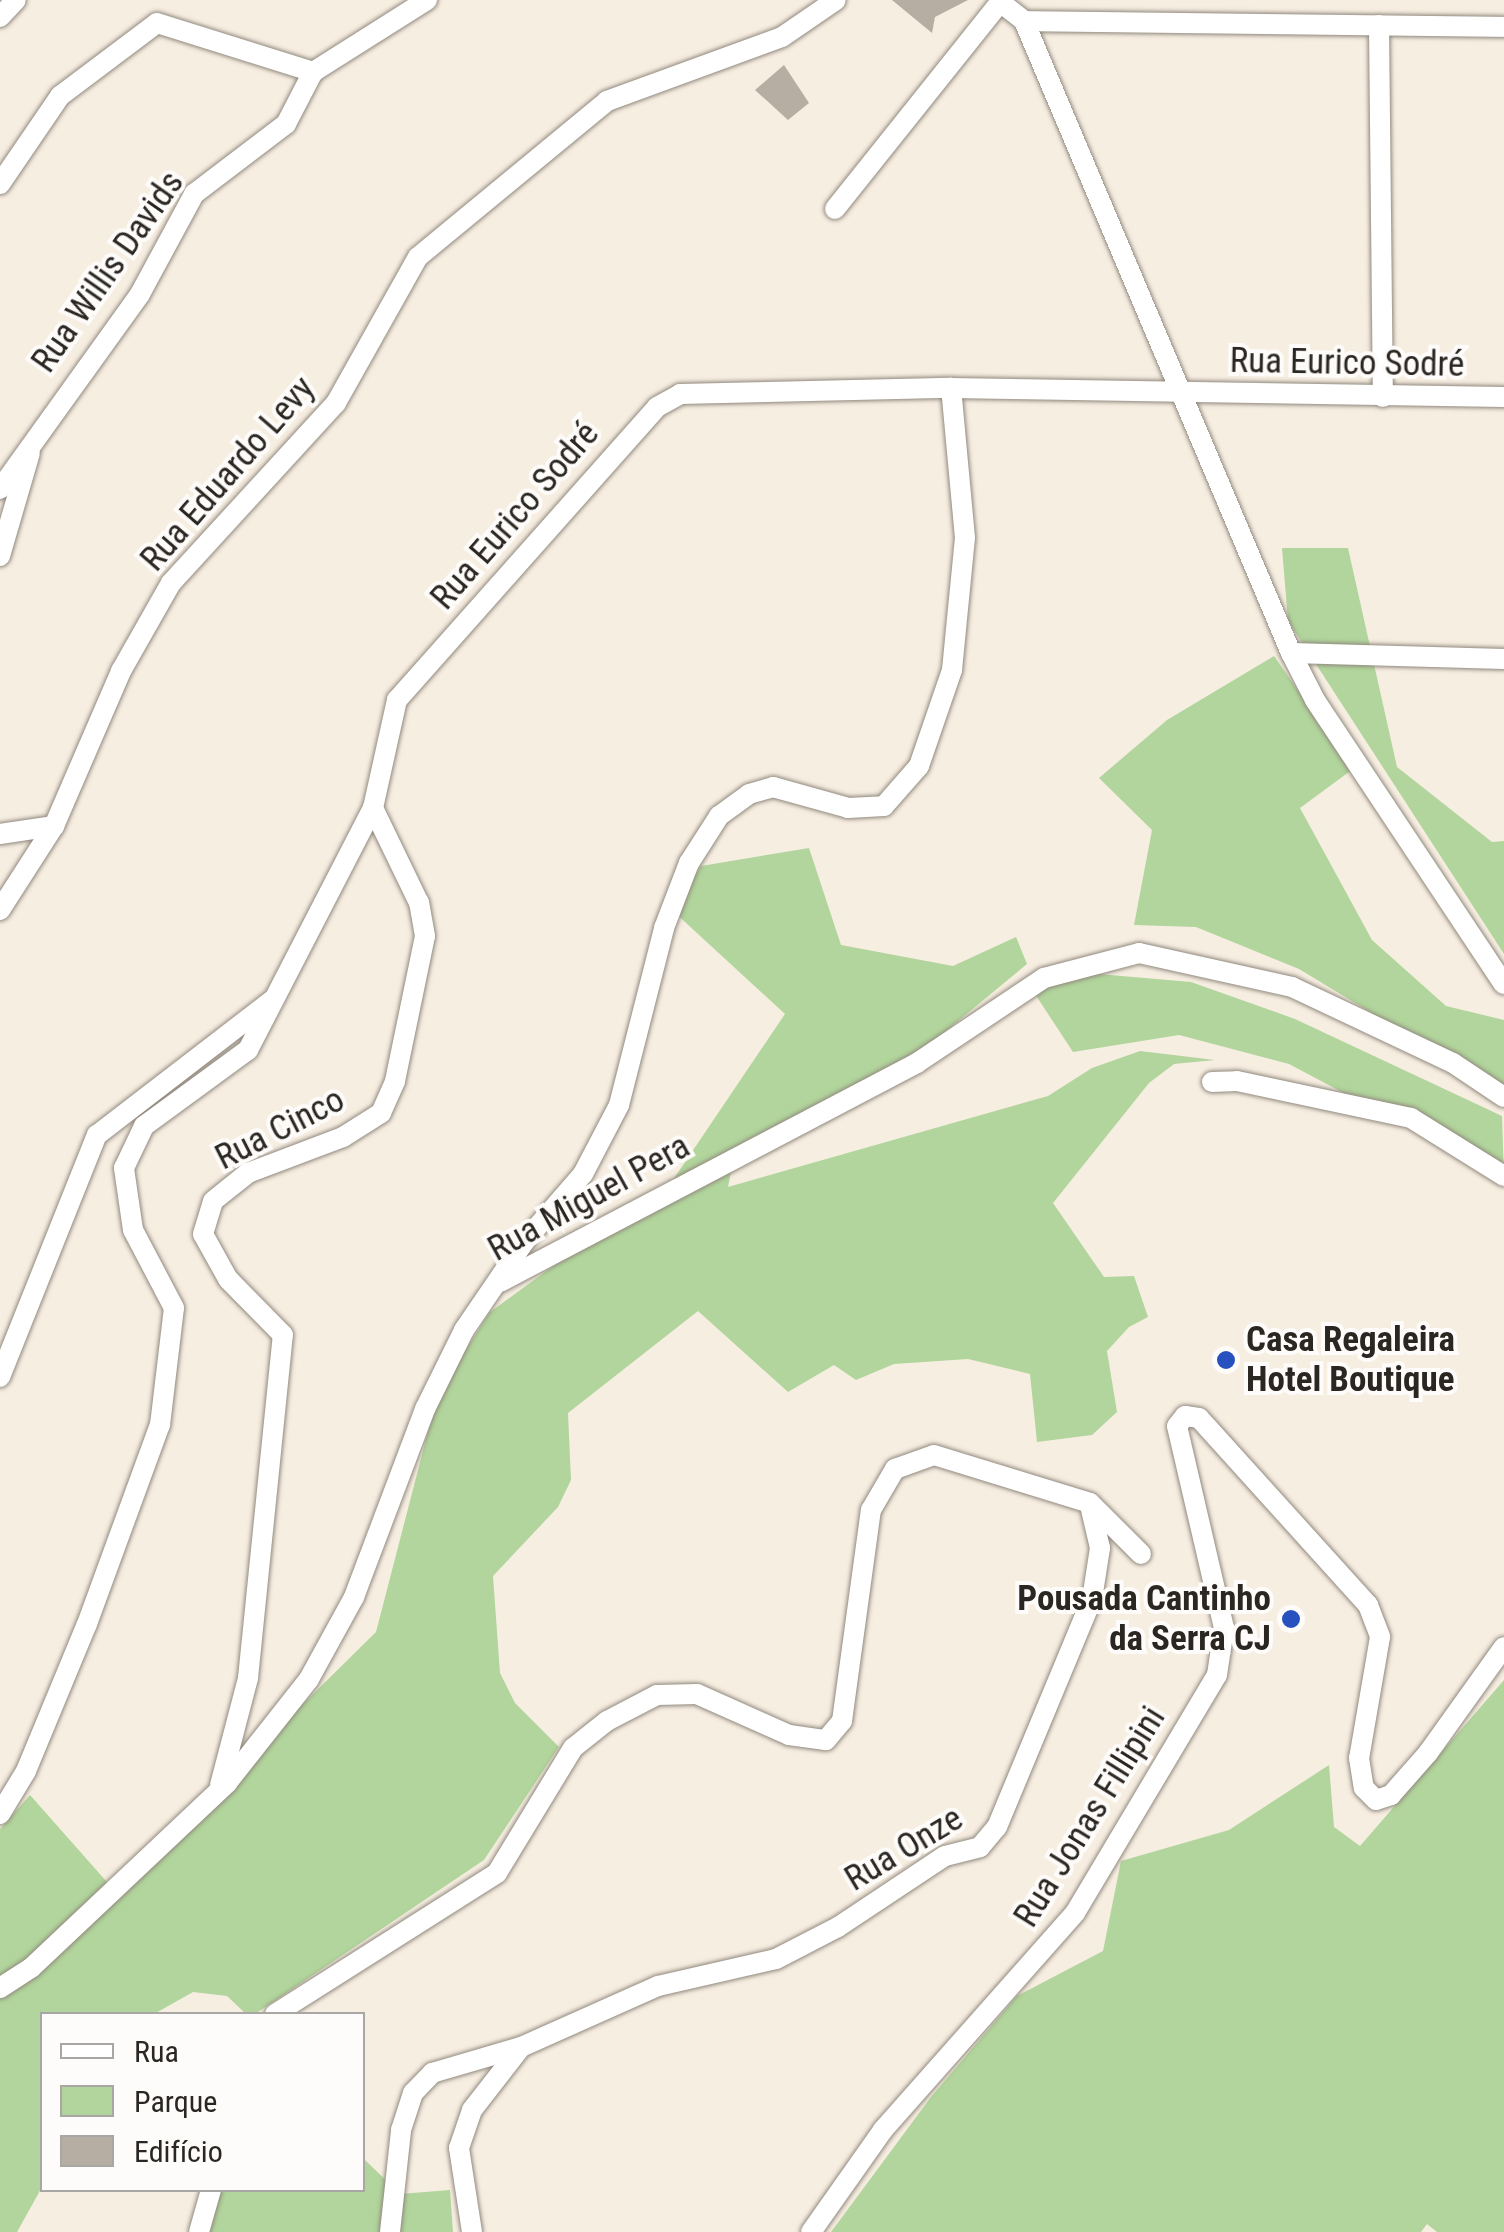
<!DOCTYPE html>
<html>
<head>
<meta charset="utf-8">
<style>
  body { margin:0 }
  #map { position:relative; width:1504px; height:2232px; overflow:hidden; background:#f7eee2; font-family:"Roboto Condensed",sans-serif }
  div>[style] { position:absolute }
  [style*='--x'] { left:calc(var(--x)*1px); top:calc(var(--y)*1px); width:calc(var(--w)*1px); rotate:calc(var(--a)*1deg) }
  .green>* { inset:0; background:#b1d59c }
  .building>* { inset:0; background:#b7aea3 }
  .roads { filter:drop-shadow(0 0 2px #91897e) drop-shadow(0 0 2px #91897e) }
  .minor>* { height:20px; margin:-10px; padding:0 10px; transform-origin:10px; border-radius:10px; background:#fff }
  .dots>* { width:28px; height:28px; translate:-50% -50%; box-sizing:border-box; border:5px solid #fefcfa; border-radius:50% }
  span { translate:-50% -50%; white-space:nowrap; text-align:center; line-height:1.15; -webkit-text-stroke:8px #fefcfa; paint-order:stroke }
  .street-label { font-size:35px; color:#2a2722 }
  .poi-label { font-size:35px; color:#2a2722; font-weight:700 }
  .left { translate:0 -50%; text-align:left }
  .right { translate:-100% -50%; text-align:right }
  .legend { position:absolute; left:40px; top:2012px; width:325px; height:180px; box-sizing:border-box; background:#fefcfa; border:2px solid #a9a7a4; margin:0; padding:12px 18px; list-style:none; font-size:30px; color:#2a2722 }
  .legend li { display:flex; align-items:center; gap:20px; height:50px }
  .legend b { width:50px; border:2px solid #a9a7a4 }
</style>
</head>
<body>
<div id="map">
  <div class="green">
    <div style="clip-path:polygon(1282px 548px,1348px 548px,1397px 767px,1492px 842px,1504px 841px,1504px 954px,1288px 621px)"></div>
    <div style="clip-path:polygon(1274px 656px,1353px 769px,1300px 808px,1372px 940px,1446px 1006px,1504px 1020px,1504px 1093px,1299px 969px,1196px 927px,1134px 925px,1152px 830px,1099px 778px,1167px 720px)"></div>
    <div style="clip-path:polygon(809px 848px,841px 945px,953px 966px,1016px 937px,1027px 964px,923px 1050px,735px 1151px,728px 1187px,1048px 1096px,1092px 1068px,1140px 1051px,1215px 1060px,1174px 1064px,1149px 1083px,1053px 1203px,1104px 1277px,1134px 1276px,1148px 1317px,1129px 1327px,1107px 1351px,1117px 1412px,1092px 1435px,1037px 1442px,1030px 1374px,968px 1359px,894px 1364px,856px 1380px,834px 1365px,788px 1392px,698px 1311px,568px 1413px,571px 1480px,558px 1507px,493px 1576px,500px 1673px,515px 1703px,559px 1747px,484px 1860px,255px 2014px,246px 2014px,227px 1996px,193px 1992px,154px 2014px,42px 2014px,42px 2187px,17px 2232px,0 2232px,0 1829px,30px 1795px,114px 1890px,376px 1632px,438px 1393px,490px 1312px,615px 1221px,650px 1214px,785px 1014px,672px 910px,701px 866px)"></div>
    <div style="clip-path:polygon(1087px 973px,1191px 982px,1295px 1019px,1502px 1116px,1504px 1178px,1289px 1064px,1179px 1035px,1073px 1052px,1033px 991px)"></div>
    <div style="clip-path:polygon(1504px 1680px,1504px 2232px,1437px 2232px,1427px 2224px,1421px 2232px,831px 2232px,931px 2097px,1017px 1996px,1103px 1951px,1121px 1861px,1229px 1830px,1329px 1765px,1334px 1827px,1360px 1846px)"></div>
    <div style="clip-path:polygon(363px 2158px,400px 2194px,450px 2190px,453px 2232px,202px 2232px,214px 2190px,362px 2190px)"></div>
  </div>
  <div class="building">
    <div style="clip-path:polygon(892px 0,968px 0,935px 17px,932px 33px)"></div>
    <div style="clip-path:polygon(784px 65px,809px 103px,788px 120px,755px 90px)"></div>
  </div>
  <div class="roads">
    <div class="minor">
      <div style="--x:1000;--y:2;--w:31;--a:38"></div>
      <div style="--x:1024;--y:21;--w:480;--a:0.7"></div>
      <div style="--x:0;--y:17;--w:23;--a:-47"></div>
      <div style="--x:1024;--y:21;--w:686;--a:67.1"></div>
      <div style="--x:1291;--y:653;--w:53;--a:62.9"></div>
      <div style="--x:1315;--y:700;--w:341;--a:56.4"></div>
      <div style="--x:1379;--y:25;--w:372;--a:89.4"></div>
      <div style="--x:0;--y:184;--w:107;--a:-55.7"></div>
      <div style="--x:60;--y:96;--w:121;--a:-37"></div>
      <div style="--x:157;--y:23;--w:164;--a:17.4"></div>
      <div style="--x:835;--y:209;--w:268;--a:-51.4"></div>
      <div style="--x:0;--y:489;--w:240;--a:-54.3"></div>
      <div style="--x:140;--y:294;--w:114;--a:-61.6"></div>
      <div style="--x:194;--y:194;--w:116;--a:-37.3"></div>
      <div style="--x:286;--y:124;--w:59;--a:-62.6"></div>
      <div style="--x:313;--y:72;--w:135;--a:-32.3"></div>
      <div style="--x:0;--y:556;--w:107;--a:-73.8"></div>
      <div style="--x:1291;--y:653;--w:213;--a:1.6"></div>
      <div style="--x:0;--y:834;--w:55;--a:-8.4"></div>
      <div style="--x:0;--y:910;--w:100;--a:-57.3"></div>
      <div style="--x:54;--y:826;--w:169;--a:-66.6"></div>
      <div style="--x:121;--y:671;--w:101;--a:-60.4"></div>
      <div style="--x:171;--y:583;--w:244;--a:-47.5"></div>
      <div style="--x:336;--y:403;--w:167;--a:-60.7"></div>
      <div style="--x:418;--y:257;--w:245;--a:-39.5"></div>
      <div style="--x:607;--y:101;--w:186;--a:-20.1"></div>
      <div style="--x:782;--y:37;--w:65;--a:-34.4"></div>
      <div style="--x:1212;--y:1082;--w:25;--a:-2"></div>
      <div style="--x:1237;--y:1081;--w:178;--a:12"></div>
      <div style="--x:1411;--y:1118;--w:110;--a:31.9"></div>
      <div style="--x:500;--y:1282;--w:471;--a:-27.7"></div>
      <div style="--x:917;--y:1063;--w:153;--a:-33.8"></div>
      <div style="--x:1044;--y:978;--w:98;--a:-14.7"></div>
      <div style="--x:1139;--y:953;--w:157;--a:12.5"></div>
      <div style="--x:1292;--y:987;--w:178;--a:25.3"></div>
      <div style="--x:1453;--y:1063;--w:61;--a:33.7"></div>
      <div style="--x:0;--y:1377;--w:261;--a:-68.2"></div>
      <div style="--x:97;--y:1135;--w:221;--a:-37.6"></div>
      <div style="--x:220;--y:1785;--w:111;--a:-75.3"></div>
      <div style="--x:248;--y:1678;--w:345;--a:-84.2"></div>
      <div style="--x:283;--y:1335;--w:78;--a:-134.5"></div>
      <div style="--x:228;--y:1279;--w:51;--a:-119.1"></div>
      <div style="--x:203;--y:1234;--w:34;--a:-73"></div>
      <div style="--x:213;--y:1201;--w:45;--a:-38.7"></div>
      <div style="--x:248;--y:1173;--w:102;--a:-20.8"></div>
      <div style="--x:343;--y:1137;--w:45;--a:-32.3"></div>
      <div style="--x:381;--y:1113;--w:35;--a:-66"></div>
      <div style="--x:395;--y:1081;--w:148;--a:-78.3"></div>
      <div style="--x:425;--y:936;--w:34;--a:-100"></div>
      <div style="--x:419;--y:903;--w:106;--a:-115.8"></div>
      <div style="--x:0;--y:1814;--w:50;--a:-58.8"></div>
      <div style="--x:26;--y:1771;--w:159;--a:-67.5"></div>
      <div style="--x:87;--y:1624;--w:212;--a:-69.9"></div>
      <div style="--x:160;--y:1425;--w:118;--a:-83.2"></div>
      <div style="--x:174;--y:1308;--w:88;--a:-117.7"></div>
      <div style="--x:133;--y:1230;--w:63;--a:-98.3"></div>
      <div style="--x:124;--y:1168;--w:47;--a:-64.5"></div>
      <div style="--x:144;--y:1126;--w:129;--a:-36.2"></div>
      <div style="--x:248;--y:1050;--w:272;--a:-62.7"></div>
      <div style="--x:373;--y:808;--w:111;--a:-77.5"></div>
      <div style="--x:397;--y:700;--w:392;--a:-48.4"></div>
      <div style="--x:657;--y:407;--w:26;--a:-29"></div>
      <div style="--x:680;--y:394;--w:271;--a:-1.3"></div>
      <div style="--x:951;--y:388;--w:553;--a:0.93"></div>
      <div style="--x:0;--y:1988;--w:37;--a:-33"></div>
      <div style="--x:31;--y:1968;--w:270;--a:-43.3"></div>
      <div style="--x:227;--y:1783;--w:132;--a:-51.7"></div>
      <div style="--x:309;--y:1679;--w:94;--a:-61.2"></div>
      <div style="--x:354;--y:1597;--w:201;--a:-69.3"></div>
      <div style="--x:425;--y:1409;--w:88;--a:-63.7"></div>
      <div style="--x:464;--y:1330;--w:107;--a:-55.7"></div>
      <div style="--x:524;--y:1242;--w:90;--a:-49.1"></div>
      <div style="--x:583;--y:1174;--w:78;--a:-62.4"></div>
      <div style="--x:619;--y:1105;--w:183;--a:-75.7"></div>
      <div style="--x:664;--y:928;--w:70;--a:-69"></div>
      <div style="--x:689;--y:863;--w:56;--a:-57.4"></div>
      <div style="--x:719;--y:816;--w:37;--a:-36"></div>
      <div style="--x:749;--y:794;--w:25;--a:-16"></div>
      <div style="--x:773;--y:787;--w:78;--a:15.6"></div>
      <div style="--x:848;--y:808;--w:36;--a:-3"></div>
      <div style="--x:884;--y:806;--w:53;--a:-48.8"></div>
      <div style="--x:919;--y:766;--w:102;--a:-71"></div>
      <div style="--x:952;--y:670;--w:133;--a:-84.4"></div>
      <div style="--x:965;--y:538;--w:151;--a:-95.3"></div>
      <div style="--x:275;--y:2014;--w:263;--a:-32.4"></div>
      <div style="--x:497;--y:1873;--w:146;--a:-58.7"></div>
      <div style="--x:573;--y:1748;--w:43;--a:-38.5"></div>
      <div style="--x:607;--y:1721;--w:56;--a:-27.5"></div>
      <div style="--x:657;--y:1695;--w:40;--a:-1.4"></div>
      <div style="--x:697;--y:1694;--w:101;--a:24"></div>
      <div style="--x:789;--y:1735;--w:37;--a:8"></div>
      <div style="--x:826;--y:1740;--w:25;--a:-50"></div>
      <div style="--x:842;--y:1721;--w:213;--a:-82.2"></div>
      <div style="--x:871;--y:1510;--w:48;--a:-59.7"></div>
      <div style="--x:895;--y:1469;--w:41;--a:-19.7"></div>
      <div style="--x:934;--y:1455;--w:163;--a:17.1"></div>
      <div style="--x:1090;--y:1503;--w:72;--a:45"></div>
      <div style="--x:199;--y:2232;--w:44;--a:-74.1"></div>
      <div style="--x:390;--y:2232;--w:103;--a:-83.8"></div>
      <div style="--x:401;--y:2130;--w:39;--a:-72"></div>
      <div style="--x:413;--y:2093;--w:28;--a:-46"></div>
      <div style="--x:432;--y:2073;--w:93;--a:-16.3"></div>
      <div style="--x:472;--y:2232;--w:85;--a:-98.8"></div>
      <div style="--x:459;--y:2148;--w:40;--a:-71.1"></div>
      <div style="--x:472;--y:2110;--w:80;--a:-52.1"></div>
      <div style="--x:521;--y:2047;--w:150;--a:-24"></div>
      <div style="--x:658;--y:1986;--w:121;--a:-12.9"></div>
      <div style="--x:776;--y:1959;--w:70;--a:-27.3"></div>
      <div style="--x:838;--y:1927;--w:128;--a:-33.6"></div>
      <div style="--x:945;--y:1856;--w:36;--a:-14"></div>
      <div style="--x:980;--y:1847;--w:26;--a:-50"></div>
      <div style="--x:997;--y:1827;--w:247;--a:-67.4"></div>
      <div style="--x:1092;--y:1599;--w:52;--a:-81.1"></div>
      <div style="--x:1100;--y:1548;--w:44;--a:-103.1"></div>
      <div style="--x:811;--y:2232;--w:125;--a:-54.8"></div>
      <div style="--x:883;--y:2130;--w:290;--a:-48.5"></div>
      <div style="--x:1075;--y:1913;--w:277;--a:-59.2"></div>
      <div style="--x:1217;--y:1675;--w:48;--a:-81.5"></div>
      <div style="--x:1224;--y:1628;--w:207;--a:-103.1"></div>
      <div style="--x:1177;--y:1426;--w:13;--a:-51"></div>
      <div style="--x:1185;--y:1416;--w:14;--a:8"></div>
      <div style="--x:1199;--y:1418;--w:252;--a:47.9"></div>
      <div style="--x:1368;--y:1605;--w:34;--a:69"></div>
      <div style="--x:1380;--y:1637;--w:123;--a:99.8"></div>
      <div style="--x:1359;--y:1758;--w:30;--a:81"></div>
      <div style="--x:1364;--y:1788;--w:17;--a:45"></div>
      <div style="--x:1376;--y:1800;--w:16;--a:-18"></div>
      <div style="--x:1391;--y:1795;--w:56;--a:-48.6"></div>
      <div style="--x:1428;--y:1753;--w:130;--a:-54.4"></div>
    </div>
  </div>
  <div class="dots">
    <div style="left:1226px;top:1360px;background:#2751bf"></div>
    <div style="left:1291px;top:1619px;background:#2751bf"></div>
  </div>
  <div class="street-label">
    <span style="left:108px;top:272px;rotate:-55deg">Rua Willis Davids</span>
    <span style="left:1347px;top:363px;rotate:1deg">Rua Eurico Sodré</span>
    <span style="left:228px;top:474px;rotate:-49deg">Rua Eduardo Levy</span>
    <span style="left:515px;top:516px;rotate:-49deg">Rua Eurico Sodré</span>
    <span style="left:280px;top:1129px;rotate:-27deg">Rua Cinco</span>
    <span style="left:589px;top:1198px;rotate:-29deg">Rua Miguel Pera</span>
    <span style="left:1090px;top:1817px;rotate:-58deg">Rua Jonas Fillipini</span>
    <span style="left:904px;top:1849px;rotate:-31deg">Rua Onze</span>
  </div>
  <div class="poi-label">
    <span class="left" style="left:1246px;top:1360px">Casa Regaleira<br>Hotel Boutique</span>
    <span class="right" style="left:1271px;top:1619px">Pousada Cantinho<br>da Serra CJ</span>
  </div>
  <ul class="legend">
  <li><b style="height:12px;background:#fff"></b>Rua</li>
  <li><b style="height:28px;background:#b1d59c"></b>Parque</li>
  <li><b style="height:28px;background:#b7aea3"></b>Edifício</li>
  </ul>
</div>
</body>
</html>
